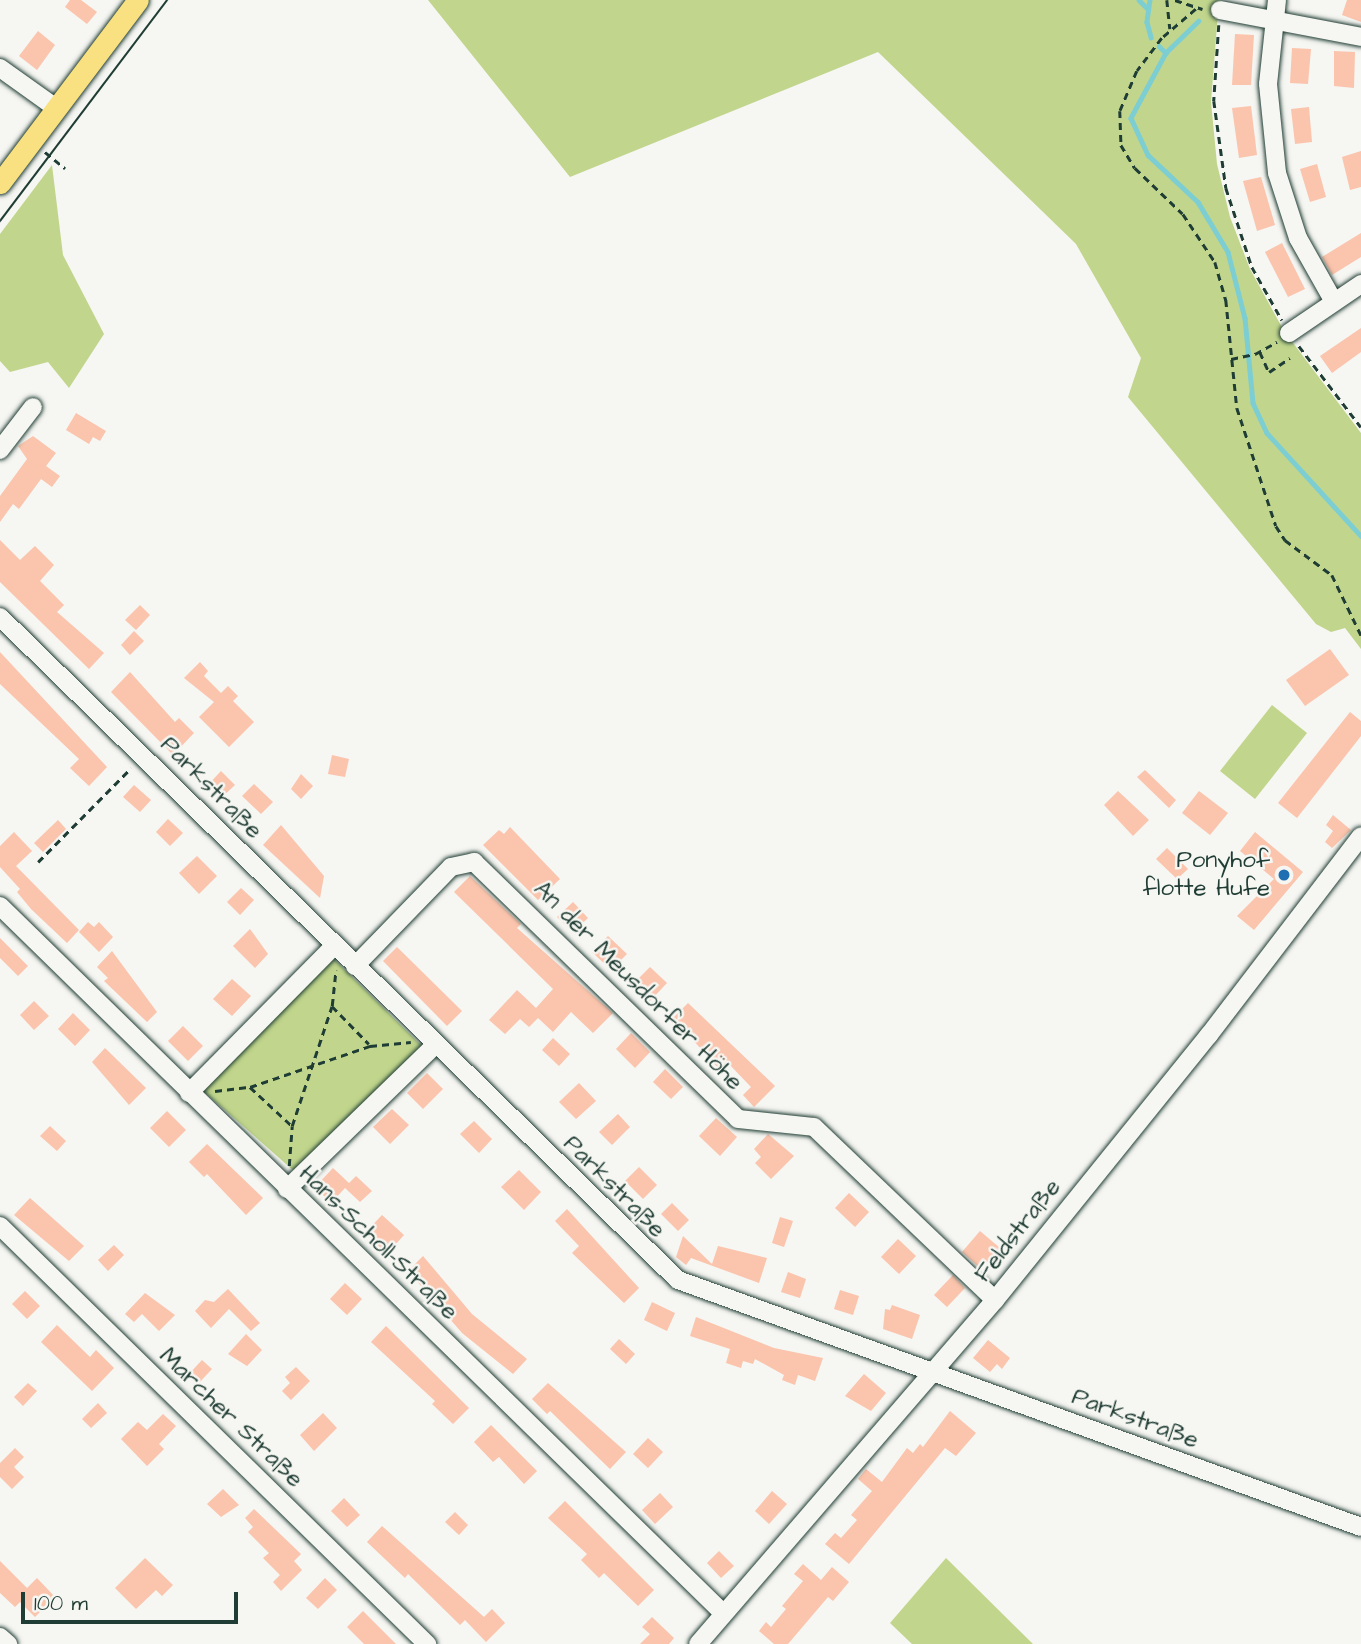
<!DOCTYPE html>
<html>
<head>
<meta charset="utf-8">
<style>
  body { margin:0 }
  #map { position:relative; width:1361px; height:1644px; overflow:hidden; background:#f6f6f2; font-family:"Architects Daughter",sans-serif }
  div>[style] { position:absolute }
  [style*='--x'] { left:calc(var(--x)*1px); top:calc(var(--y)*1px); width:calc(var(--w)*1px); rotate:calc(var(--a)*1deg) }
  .green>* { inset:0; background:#c1d68c }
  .stream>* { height:4.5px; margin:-2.25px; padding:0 2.25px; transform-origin:2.25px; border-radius:2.25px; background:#7dced2 }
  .building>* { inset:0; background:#fbc4ad }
  .path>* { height:2.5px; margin-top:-1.25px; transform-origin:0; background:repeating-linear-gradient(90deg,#1f3d34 0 7px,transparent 0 12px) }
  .roads { filter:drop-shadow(0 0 2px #1f3d34) drop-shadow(0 0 2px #1f3d34) }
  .minor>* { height:18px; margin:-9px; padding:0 9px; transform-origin:9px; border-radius:9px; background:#f6f6f2 }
  .major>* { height:21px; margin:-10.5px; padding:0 10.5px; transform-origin:10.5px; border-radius:10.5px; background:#f9e181 }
  .tram>* { height:2px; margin:-1px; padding:0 1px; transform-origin:1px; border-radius:1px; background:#1f3d34 }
  .dots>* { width:19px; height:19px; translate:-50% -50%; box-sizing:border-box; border:4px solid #f6f6f2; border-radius:50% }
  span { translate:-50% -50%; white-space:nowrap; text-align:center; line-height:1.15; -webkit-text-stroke:5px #f6f6f2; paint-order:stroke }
  .street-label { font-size:24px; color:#1f3d34 }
  .poi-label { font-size:24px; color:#1f3d34 }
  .right { translate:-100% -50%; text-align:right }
  .scale { position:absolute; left:21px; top:1592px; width:217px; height:32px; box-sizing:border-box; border:4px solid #1f3d34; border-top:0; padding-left:9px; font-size:21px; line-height:24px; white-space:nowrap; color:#1f3d34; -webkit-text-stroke:5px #f6f6f2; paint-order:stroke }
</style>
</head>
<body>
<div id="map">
  <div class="green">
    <div style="clip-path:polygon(428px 0,1219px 0,1211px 102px,1217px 164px,1230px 217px,1250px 269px,1284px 331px,1361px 433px,1361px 649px,1345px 628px,1331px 632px,1316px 624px,1128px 397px,1141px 358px,1076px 244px,878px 52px,570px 177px)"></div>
    <div style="clip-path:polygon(52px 165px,63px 255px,104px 334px,69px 388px,48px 362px,10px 372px,0 361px,0 234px)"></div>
    <div style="clip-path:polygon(1272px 705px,1307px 733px,1255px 799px,1220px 771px)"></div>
    <div style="clip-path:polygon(334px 959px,425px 1049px,295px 1172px,201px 1089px)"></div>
    <div style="clip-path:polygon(946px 1558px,1033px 1644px,912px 1644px,890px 1623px)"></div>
  </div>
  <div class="stream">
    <div style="--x:1139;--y:0;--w:13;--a:45"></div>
    <div style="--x:1150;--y:0;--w:22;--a:98"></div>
    <div style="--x:1147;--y:22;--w:16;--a:75"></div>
    <div style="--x:1199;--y:21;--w:46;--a:135.9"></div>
    <div style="--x:1166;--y:53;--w:74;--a:118.3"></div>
    <div style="--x:1131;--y:118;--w:41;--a:65.3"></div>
    <div style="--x:1148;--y:155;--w:69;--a:43.2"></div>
    <div style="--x:1198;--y:202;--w:58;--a:59"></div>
    <div style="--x:1228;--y:252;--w:68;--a:75.6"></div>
    <div style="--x:1245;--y:318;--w:85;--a:84.6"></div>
    <div style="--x:1253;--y:403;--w:33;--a:65"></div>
    <div style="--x:1267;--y:433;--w:139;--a:47.6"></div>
    <div style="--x:1159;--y:46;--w:10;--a:45"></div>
  </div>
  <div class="building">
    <div style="clip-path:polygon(70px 0,81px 0,97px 12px,87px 24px,65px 7px)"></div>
    <div style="clip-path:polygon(1347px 0,1361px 0,1361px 22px,1342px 15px)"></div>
    <div style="clip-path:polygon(38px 31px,55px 45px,37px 70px,19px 56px)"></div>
    <div style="clip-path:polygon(1235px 34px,1254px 35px,1251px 85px,1232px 85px)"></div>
    <div style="clip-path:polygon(1292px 48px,1311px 49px,1308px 84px,1290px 83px)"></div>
    <div style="clip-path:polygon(1334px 51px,1355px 52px,1354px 88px,1334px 86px)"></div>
    <div style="clip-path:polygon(1251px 106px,1257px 155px,1239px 158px,1232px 108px)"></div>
    <div style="clip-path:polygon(1309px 107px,1312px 142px,1295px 144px,1291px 109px)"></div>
    <div style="clip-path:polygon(1361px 151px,1361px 187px,1350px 190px,1342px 157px)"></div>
    <div style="clip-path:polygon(1317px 164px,1326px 197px,1310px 202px,1300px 169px)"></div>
    <div style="clip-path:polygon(1261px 177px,1275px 225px,1257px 231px,1243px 181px)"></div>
    <div style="clip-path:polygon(1361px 233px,1361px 257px,1332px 275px,1322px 257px)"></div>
    <div style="clip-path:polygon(1282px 243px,1305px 289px,1288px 297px,1265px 252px)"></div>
    <div style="clip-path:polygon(1361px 328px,1361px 352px,1332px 373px,1320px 356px)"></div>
    <div style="clip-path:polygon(76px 413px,106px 431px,100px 441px,93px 437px,89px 444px,66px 430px)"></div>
    <div style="clip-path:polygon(33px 436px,56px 453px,46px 466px,60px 476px,52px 487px,41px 479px,19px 509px,13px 504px,0 522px,0 496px,27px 459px,18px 446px)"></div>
    <div style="clip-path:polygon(0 540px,20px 560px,35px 546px,54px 565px,40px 581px,64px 605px,57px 612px,104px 653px,89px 669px,0 582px)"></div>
    <div style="clip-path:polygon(140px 605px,150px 615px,136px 630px,125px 620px)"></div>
    <div style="clip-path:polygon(134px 631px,144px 641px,130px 655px,121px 645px)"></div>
    <div style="clip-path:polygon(1330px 649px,1349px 675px,1305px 706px,1286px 680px)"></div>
    <div style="clip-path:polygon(0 652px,107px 767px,89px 786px,70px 768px,79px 759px,0 684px)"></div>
    <div style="clip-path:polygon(200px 662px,208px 671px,204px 676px,221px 693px,228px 686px,238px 696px,233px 701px,254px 722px,229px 747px,199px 717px,214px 702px,184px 678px)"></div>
    <div style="clip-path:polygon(130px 672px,175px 722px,179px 718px,194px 733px,173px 755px,111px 692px)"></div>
    <div style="clip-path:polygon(1350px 712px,1361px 721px,1361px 736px,1297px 818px,1278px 803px)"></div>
    <div style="clip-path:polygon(332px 755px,349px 759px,345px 777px,328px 774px)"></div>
    <div style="clip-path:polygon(1145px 770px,1176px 800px,1169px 808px,1137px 777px)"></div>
    <div style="clip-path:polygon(221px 771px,235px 785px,220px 799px,207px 786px)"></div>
    <div style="clip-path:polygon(301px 774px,313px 786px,301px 799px,291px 789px)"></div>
    <div style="clip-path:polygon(254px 784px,273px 802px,261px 814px,242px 796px)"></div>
    <div style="clip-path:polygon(134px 785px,151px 800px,140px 812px,123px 797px)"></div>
    <div style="clip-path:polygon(1118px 791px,1149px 820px,1133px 836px,1104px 805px)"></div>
    <div style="clip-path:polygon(1199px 791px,1228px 813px,1210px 835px,1182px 813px)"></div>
    <div style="clip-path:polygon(1333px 815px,1351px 830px,1332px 848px,1325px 842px,1333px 831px,1326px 825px)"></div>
    <div style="clip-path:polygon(168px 819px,183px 833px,170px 846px,156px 832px)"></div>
    <div style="clip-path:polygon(58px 820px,66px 829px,43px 852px,34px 843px)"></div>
    <div style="clip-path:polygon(281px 825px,324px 876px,320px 898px,263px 845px)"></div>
    <div style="clip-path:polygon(510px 827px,560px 879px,538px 900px,483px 845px,499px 830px,504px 834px)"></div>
    <div style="clip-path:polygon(14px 832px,32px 851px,16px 866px,79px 930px,67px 943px,31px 909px,17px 892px,20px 889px,0 867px,0 846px)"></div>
    <div style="clip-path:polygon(1255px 832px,1303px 872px,1254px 930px,1237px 916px,1274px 879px,1240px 851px)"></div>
    <div style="clip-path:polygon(1167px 848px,1188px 869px,1177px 879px,1156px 859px)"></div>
    <div style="clip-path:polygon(197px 856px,217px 876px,199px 894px,179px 873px)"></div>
    <div style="clip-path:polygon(470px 876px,521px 924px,517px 928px,613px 1013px,593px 1033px,571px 1012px,553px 1032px,538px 1018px,529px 1027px,520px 1019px,505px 1034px,489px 1020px,517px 990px,536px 1008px,553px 989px,454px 892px)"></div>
    <div style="clip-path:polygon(241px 888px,254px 900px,240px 915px,227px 902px)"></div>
    <div style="clip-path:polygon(573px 902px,588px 918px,573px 932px,557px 917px)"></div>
    <div style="clip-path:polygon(88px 922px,94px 927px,99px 922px,113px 937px,99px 952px,79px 932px)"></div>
    <div style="clip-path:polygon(250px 929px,268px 954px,255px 968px,233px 946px)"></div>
    <div style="clip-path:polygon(608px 936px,627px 954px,611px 970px,592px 952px)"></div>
    <div style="clip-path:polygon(0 938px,28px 966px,18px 976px,0 958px)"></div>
    <div style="clip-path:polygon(397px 947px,462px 1011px,447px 1026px,383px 961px)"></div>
    <div style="clip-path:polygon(112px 951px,157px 1012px,147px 1022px,104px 981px,108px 978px,97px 967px)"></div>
    <div style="clip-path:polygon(650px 967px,667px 983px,648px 1003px,631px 986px)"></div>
    <div style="clip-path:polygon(232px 979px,251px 996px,232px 1016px,213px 999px)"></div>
    <div style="clip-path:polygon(34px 1001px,49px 1016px,34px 1030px,20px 1015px)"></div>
    <div style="clip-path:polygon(688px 1003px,775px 1086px,754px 1107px,743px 1095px,751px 1087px,728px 1063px,719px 1069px,673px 1018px)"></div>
    <div style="clip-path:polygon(73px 1013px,90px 1030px,75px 1046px,58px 1029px)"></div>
    <div style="clip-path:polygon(183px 1026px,203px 1046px,188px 1061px,168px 1041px)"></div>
    <div style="clip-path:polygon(631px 1033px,650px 1052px,635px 1068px,616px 1049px)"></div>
    <div style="clip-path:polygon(553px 1038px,570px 1054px,559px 1066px,542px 1050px)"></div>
    <div style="clip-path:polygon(105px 1048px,146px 1088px,129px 1105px,92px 1062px)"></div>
    <div style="clip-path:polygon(665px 1069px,683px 1087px,671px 1099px,653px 1082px)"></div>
    <div style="clip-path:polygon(427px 1073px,443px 1089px,423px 1109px,407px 1093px)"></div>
    <div style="clip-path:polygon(579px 1083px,596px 1101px,576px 1119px,559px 1102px)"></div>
    <div style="clip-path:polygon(392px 1109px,409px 1125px,390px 1144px,373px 1127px)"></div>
    <div style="clip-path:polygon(167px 1111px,186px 1130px,169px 1147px,150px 1128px)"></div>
    <div style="clip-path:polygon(618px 1114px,630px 1127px,612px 1145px,599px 1132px)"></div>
    <div style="clip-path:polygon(716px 1118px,737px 1137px,720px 1156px,699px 1136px)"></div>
    <div style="clip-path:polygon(474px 1121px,492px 1139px,479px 1153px,460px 1134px)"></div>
    <div style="clip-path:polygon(50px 1126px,66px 1141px,57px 1151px,40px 1136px)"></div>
    <div style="clip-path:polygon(768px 1134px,794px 1156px,771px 1179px,755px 1163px,761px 1157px,754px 1149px)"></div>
    <div style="clip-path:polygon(207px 1144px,263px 1198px,246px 1215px,207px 1174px,204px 1177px,189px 1162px)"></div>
    <div style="clip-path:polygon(639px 1167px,657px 1185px,643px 1199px,625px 1181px)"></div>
    <div style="clip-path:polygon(333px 1168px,349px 1183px,356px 1176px,372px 1191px,360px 1202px,345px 1188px,331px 1203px,315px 1187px)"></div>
    <div style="clip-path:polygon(519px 1170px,541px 1192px,524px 1210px,501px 1187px)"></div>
    <div style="clip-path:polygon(849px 1193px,869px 1212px,855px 1227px,835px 1208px)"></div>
    <div style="clip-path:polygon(30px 1198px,84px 1246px,69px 1261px,14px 1215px)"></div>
    <div style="clip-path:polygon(672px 1203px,689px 1220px,678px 1231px,661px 1214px)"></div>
    <div style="clip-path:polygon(567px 1209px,639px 1288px,624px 1303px,572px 1253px,579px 1246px,555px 1221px)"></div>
    <div style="clip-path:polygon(382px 1215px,404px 1235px,387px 1254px,365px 1233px)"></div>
    <div style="clip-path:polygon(780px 1217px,793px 1221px,784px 1247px,772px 1243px)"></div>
    <div style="clip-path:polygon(980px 1231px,1000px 1248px,981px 1269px,962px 1252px)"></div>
    <div style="clip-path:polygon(683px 1236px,712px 1264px,718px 1246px,767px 1258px,759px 1283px,691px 1258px,686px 1265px,676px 1257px)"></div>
    <div style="clip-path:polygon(898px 1239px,916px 1256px,899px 1274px,881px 1257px)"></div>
    <div style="clip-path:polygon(114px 1245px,124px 1255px,108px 1271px,98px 1260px)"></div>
    <div style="clip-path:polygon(423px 1256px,472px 1314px,527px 1359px,513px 1374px,462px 1333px,408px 1271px)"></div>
    <div style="clip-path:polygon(788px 1272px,806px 1279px,800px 1298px,781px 1292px)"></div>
    <div style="clip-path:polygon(953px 1275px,965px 1288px,947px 1307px,934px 1295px)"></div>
    <div style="clip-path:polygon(345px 1283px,362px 1299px,347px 1315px,330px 1299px)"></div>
    <div style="clip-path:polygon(228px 1289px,260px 1323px,251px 1331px,229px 1309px,211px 1328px,195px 1311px,205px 1300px,214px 1302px)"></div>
    <div style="clip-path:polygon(840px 1290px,859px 1296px,853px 1315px,834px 1309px)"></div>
    <div style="clip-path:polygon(25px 1291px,40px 1306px,27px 1319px,12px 1304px)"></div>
    <div style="clip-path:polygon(145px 1293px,175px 1315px,159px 1331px,142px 1314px,134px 1322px,125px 1314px)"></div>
    <div style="clip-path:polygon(652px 1302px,675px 1313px,667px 1331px,644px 1320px)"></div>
    <div style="clip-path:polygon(892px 1305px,920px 1315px,912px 1339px,883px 1329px,885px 1309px,890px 1310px)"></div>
    <div style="clip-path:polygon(696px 1317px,774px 1348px,823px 1358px,815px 1381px,798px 1375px,795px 1385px,782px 1380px,784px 1375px,755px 1359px,753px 1364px,743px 1361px,741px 1368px,726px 1363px,730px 1349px,690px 1336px)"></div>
    <div style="clip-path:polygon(57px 1325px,90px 1357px,96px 1350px,114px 1368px,92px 1391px,41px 1342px)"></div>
    <div style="clip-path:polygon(386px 1326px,469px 1408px,453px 1424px,432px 1404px,435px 1401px,371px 1342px)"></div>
    <div style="clip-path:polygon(246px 1334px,262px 1350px,247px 1366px,228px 1354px)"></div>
    <div style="clip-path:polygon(619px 1339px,635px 1354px,626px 1364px,610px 1349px)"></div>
    <div style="clip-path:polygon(988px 1340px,1010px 1358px,1002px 1369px,997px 1364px,990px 1372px,973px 1358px)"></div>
    <div style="clip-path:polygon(202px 1360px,212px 1369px,198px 1384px,188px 1375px)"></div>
    <div style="clip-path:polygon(296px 1367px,310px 1381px,291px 1400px,282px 1391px,290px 1383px,285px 1377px)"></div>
    <div style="clip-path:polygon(864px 1374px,886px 1393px,871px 1411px,845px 1396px)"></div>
    <div style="clip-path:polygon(28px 1383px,37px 1391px,23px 1406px,14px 1397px)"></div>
    <div style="clip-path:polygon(548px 1383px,626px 1452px,610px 1469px,550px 1411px,547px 1414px,532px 1399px)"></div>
    <div style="clip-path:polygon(98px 1403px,107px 1413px,91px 1428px,82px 1419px)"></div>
    <div style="clip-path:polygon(950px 1411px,976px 1433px,956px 1456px,945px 1448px,849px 1564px,825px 1544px,835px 1533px,841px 1538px,857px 1520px,851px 1515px,872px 1491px,858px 1479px,866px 1469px,882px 1482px,907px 1448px,913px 1453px,920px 1444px,923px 1447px)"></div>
    <div style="clip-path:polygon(323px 1413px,337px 1428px,314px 1451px,300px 1435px)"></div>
    <div style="clip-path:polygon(163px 1414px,176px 1426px,159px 1444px,164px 1449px,147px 1466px,121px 1439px,138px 1422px,147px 1430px)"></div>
    <div style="clip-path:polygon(491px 1425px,537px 1471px,524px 1484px,499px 1457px,493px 1462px,474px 1442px)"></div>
    <div style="clip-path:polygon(648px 1438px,663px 1452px,648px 1468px,633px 1454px)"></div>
    <div style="clip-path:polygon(15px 1448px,24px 1457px,14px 1467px,24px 1477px,12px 1489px,0 1477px,0 1463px)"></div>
    <div style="clip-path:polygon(223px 1489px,239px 1505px,221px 1517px,207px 1504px)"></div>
    <div style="clip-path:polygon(772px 1491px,787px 1504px,769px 1524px,755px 1511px)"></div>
    <div style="clip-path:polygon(660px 1493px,673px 1507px,655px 1524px,642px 1510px)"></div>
    <div style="clip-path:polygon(344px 1498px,360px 1515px,347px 1527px,331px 1511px)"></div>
    <div style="clip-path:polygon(565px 1501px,654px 1590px,638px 1606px,604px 1573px,599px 1578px,581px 1560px,587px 1554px,548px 1518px)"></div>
    <div style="clip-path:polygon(254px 1509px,301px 1554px,294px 1561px,302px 1570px,281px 1591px,273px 1582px,280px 1575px,263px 1558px,269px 1553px,248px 1532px,253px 1527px,245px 1518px)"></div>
    <div style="clip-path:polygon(455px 1512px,468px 1525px,459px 1535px,445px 1522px)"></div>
    <div style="clip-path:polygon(382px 1526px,484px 1617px,492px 1609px,505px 1623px,486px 1642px,465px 1620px,460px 1625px,408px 1574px,405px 1578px,367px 1542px)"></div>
    <div style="clip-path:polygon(719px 1551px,734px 1566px,721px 1578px,707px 1563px)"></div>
    <div style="clip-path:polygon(145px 1558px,173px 1585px,162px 1596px,156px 1590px,136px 1609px,115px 1588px)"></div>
    <div style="clip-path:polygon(0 1561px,27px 1588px,37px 1578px,55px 1597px,35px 1617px,20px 1602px,15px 1607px,0 1593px)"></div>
    <div style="clip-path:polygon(803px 1564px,821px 1580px,832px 1567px,849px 1582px,833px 1601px,828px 1597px,788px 1644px,774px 1644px,759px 1631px,766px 1622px,771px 1627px,786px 1609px,782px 1606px,803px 1581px,794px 1574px)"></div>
    <div style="clip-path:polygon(325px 1578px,337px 1590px,318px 1609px,306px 1598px)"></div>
    <div style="clip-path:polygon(363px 1611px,396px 1644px,364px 1644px,347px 1627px)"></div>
    <div style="clip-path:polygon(652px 1617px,674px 1638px,669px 1644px,640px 1644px,650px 1634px,642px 1627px)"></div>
  </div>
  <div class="path">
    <div style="--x:1167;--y:0;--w:29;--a:84"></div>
    <div style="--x:1175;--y:0;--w:29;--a:18"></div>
    <div style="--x:1196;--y:9;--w:45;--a:139.5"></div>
    <div style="--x:1162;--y:38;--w:41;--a:127.1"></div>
    <div style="--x:1137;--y:71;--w:43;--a:113"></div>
    <div style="--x:1120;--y:111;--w:34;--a:88"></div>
    <div style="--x:1121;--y:145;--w:27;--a:59"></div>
    <div style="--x:1135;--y:168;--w:66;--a:43.8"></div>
    <div style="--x:1183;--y:214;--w:58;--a:56.3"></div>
    <div style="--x:1215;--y:262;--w:40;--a:74"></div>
    <div style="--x:1226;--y:300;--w:109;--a:84.2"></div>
    <div style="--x:1237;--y:408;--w:124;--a:71.7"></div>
    <div style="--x:1276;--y:526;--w:17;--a:57"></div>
    <div style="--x:1285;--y:540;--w:59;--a:36.7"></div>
    <div style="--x:1332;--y:575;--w:67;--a:64.2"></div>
    <div style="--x:1219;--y:25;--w:76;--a:93.8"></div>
    <div style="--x:1214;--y:101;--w:88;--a:82.1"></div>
    <div style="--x:1226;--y:188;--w:83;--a:71.8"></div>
    <div style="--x:1252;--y:267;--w:61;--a:60.5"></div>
    <div style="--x:45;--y:152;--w:26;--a:39"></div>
    <div style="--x:1299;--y:346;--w:102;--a:52.6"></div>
    <div style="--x:1260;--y:352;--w:22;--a:66"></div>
    <div style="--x:1269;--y:372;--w:25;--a:-34"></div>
    <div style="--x:1231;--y:359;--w:25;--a:-12"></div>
    <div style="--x:1255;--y:354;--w:25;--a:-29"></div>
    <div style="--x:38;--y:862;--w:132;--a:-45.3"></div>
    <div style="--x:332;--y:1006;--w:53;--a:45.8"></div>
    <div style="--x:250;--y:1087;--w:56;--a:42.8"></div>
    <div style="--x:215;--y:1091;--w:35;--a:-7"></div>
    <div style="--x:250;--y:1087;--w:127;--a:-18.9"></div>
    <div style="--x:370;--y:1046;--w:41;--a:-5.6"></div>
    <div style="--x:289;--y:1166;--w:40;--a:-85.7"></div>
    <div style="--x:292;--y:1126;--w:126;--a:-71.6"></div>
    <div style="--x:332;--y:1006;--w:36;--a:-84"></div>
  </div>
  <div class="roads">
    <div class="minor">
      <div style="--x:1277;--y:0;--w:84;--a:96.1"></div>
      <div style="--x:1268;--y:84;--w:89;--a:84.2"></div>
      <div style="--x:1277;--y:173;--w:68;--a:72.1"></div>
      <div style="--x:1298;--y:238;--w:73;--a:60.6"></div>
      <div style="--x:1220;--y:10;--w:144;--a:10.8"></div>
      <div style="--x:0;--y:68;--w:69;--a:35.5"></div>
      <div style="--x:1289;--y:333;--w:87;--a:-34.2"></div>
      <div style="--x:0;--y:450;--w:54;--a:-52.5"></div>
      <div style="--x:0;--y:617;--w:948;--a:44.36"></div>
      <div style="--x:678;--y:1280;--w:726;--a:19.88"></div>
      <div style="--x:0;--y:906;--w:1011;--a:44.36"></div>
      <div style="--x:355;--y:966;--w:138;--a:-45.9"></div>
      <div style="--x:451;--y:867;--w:24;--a:-12"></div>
      <div style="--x:474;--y:862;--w:368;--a:44.2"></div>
      <div style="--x:738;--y:1119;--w:76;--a:6"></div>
      <div style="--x:814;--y:1127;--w:250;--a:43.7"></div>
      <div style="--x:189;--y:1093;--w:208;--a:-45.4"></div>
      <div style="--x:287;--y:1189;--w:206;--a:-44.2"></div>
      <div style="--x:0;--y:1226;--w:598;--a:44.39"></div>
      <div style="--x:0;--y:1637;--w:11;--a:41"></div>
      <div style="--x:698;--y:1644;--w:454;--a:-49.2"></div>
      <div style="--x:995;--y:1300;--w:341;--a:-51.1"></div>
      <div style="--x:1209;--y:1035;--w:250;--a:-52.6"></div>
    </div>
    <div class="major">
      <div style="--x:0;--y:183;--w:229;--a:-53"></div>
    </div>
  </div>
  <div class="tram">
    <div style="--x:0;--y:221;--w:277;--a:-52.9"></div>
  </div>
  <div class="dots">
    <div style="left:1284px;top:875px;background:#1f6fb2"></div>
  </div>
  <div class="street-label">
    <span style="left:211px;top:788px;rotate:45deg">Parkstraße</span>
    <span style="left:638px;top:986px;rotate:45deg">An der Meusdorfer Höhe</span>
    <span style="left:614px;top:1187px;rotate:45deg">Parkstraße</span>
    <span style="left:1018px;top:1231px;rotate:-52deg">Feldstraße</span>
    <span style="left:378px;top:1243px;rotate:44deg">Hans-Scholl-Straße</span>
    <span style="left:231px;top:1418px;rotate:44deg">Marcher Straße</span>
    <span style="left:1135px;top:1419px;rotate:20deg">Parkstraße</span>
  </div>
  <div class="poi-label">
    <span class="right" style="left:1270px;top:875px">Ponyhof<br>flotte Hufe</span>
  </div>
  <div class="scale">100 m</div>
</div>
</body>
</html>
